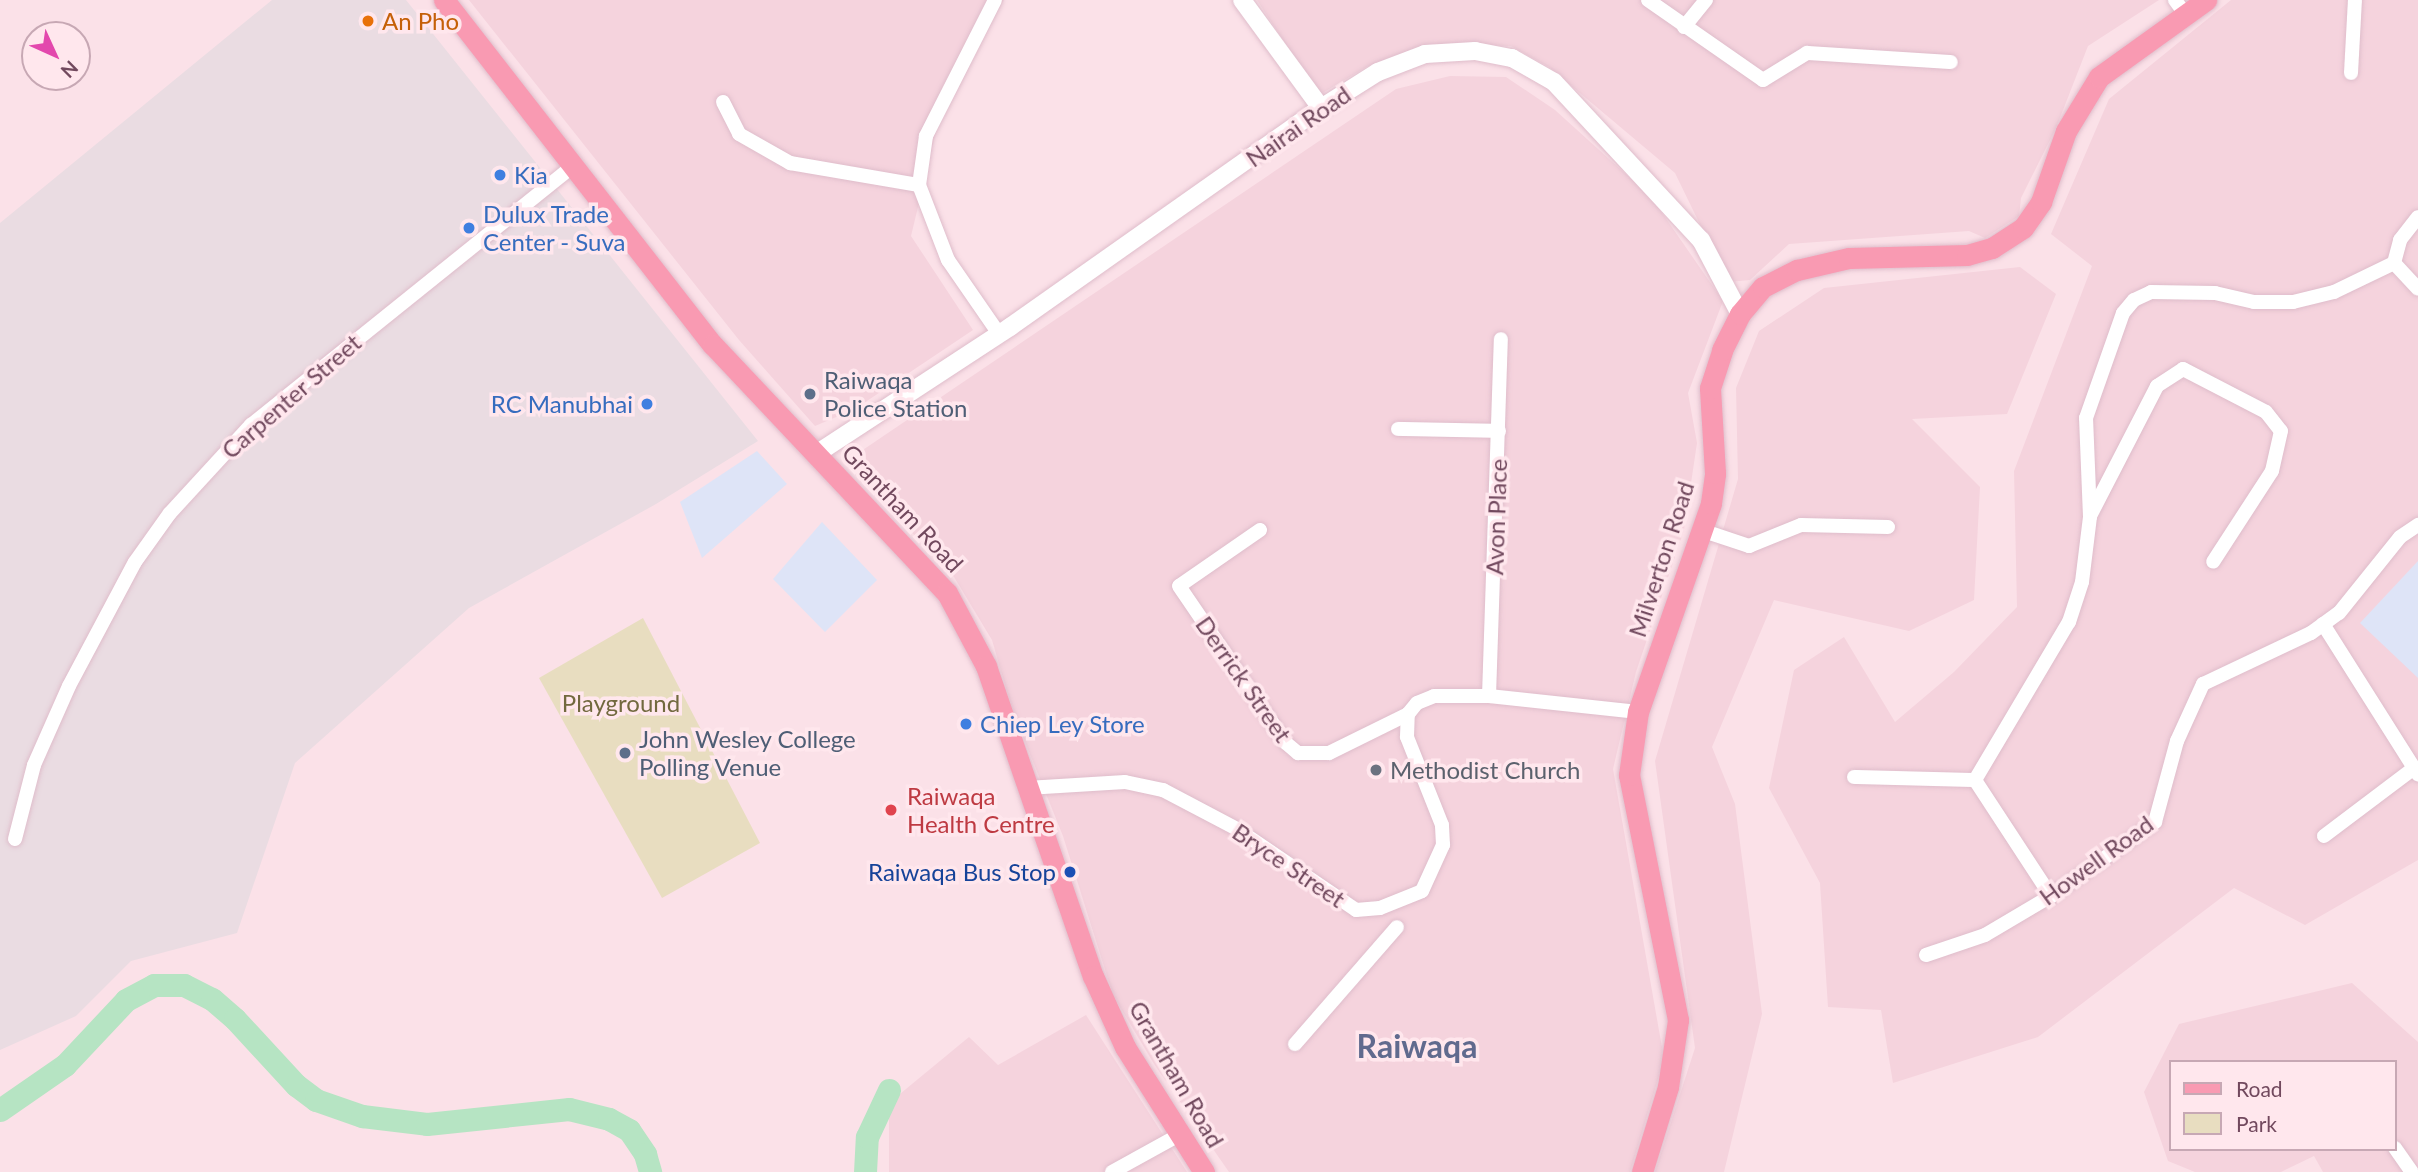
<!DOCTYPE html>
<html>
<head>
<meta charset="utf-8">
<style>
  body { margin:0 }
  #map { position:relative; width:2418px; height:1172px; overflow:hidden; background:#fbe1e8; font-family:Lato,sans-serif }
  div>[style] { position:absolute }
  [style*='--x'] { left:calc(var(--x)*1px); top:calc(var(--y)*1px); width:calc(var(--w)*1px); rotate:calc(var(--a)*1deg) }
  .residential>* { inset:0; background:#f5d3dd }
  .industrial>* { inset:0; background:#eadce2 }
  .education>* { inset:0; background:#dee4f7 }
  .green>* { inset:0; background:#e8ddc0 }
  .river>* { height:23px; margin:-11.5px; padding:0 11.5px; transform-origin:11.5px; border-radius:11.5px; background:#b6e4c3 }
  .roads { filter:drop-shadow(0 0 2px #dfbdcb) drop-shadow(0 0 2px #dfbdcb) }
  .minor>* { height:14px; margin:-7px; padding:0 7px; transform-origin:7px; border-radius:7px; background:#fff }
  .tertiary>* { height:18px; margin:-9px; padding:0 9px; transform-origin:9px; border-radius:9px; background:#fff }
  .primary>* { height:21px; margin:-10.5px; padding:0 10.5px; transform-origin:10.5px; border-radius:10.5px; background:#f99ab2 }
  .dots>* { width:19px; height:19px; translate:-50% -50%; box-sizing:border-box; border:4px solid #ffe7ed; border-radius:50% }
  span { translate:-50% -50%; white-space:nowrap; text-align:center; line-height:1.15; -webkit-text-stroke:7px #ffe7ed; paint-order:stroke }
  .food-label { font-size:24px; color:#c56008 }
  .left { translate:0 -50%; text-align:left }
  .street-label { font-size:24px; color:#72495e }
  .shop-label { font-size:24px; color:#366cbe }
  .right { translate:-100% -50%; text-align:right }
  .service-label { font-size:24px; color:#4e5e75 }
  .park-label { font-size:24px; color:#72693f }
  .worship-label { font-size:24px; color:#5b616d }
  .health-label { font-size:24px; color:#be3a42 }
  .transit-label { font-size:24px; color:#164399 }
  .district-label { font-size:32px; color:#606a8e; font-weight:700 }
  .legend { position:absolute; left:2169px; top:1060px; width:228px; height:91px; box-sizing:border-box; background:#ffe7ed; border:2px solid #c7a8b4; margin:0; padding:9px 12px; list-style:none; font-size:21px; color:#72495e }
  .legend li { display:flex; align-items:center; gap:14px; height:35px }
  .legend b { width:35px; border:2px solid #c7a8b4 }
  .north { position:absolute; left:21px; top:21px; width:70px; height:70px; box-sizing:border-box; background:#ffe7ed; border:2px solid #c7a8b4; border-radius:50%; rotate:135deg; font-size:19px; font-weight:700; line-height:28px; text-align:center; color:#72495e }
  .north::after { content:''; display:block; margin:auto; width:24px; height:32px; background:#e348ad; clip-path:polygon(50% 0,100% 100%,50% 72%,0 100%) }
</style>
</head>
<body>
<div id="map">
  <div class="residential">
    <div style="clip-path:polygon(469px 0,1004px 0,957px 75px,936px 132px,911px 236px,973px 330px,855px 409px,815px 426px,739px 340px)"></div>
    <div style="clip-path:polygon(1257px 0,2159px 0,2088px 46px,2056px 128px,2021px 198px,2019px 216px,1985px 238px,1969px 231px,1789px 244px,1750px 280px,1728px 282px,1675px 173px,1549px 67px,1511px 46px,1429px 44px,1368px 66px,1319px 95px)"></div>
    <div style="clip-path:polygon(2231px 0,2418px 0,2418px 860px,2305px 925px,2234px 888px,2038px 1037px,1893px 1083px,1881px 1010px,1828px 1007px,1820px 883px,1769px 788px,1794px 670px,1844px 637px,1895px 722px,1954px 672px,2017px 607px,2014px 471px,2092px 266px,2051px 234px,2109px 99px)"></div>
    <div style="clip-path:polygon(1450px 76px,1506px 77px,1555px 110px,1651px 197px,1723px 301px,1688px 393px,1697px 443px,1684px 530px,1636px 672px,1613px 769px,1664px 1059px,1630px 1172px,1229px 1172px,1154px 1064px,1113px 995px,1063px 836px,1013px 712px,992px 640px,954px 577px,845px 462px,1396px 89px)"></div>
    <div style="clip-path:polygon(2020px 267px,2056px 294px,2007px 414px,1912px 419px,1980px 487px,1974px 600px,1909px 631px,1774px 600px,1712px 747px,1735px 804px,1762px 1014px,1724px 1172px,1655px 1172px,1695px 1048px,1655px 761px,1738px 479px,1736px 388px,1759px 331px,1824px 288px)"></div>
    <div style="clip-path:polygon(evenodd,2352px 983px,2418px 1042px,2418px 1172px,2323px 1172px,2314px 1156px,2281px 1172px,2195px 1172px,2168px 1161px,2144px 1092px,2179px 1024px,2352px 983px,2171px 1062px,2395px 1062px,2395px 1149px,2171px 1149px,2171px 1062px)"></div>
    <div style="clip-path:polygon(1086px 1015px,1187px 1172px,889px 1172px,889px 1103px,969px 1037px,998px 1065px)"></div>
  </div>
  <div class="industrial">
    <div style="clip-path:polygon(272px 0,406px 0,758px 441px,656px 504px,469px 608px,295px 763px,237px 933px,131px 961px,76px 1016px,0 1050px,0 223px)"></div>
  </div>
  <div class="education">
    <div style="clip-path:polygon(757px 451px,787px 484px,702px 558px,680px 502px)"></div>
    <div style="clip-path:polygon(822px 522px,877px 580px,825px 632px,773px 579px)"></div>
    <div style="clip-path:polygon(2418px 561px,2418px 678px,2360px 623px)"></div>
  </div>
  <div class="green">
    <div style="clip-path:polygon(643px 618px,760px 843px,662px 898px,539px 678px)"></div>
  </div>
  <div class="river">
    <div style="--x:0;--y:1110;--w:79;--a:-34.7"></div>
    <div style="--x:65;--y:1065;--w:89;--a:-46.8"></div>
    <div style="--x:126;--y:1000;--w:32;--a:-28"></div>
    <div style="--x:154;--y:985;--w:30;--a:0"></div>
    <div style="--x:184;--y:985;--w:31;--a:27"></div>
    <div style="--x:212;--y:999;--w:30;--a:41"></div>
    <div style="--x:235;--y:1019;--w:90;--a:47.3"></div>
    <div style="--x:296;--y:1085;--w:25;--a:37"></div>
    <div style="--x:316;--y:1100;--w:49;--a:19.2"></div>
    <div style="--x:362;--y:1116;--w:65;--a:7"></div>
    <div style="--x:427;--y:1124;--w:143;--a:-6"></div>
    <div style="--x:569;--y:1109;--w:41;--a:14"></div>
    <div style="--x:609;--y:1119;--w:23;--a:29"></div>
    <div style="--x:629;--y:1130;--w:29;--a:56"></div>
    <div style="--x:645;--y:1154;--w:19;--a:74"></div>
    <div style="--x:865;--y:1172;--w:35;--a:-87"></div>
    <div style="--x:867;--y:1137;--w:52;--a:-64.9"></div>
  </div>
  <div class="roads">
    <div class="minor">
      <div style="--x:995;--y:0;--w:153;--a:116.9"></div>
      <div style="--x:926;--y:136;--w:49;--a:98.1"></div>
      <div style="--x:919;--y:185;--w:80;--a:68.9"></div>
      <div style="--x:948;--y:260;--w:90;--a:55.4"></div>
      <div style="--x:1648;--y:0;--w:140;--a:34.8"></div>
      <div style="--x:1763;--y:80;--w:52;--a:-31.5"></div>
      <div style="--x:1807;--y:53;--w:144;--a:3.6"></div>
      <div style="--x:2175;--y:0;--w:17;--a:54"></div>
      <div style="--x:1684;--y:27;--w:35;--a:-51"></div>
      <div style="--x:2351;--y:73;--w:73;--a:-86.9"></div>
      <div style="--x:723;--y:102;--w:36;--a:63"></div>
      <div style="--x:739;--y:134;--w:59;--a:29.6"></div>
      <div style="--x:790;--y:163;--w:131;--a:9.7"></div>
      <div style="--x:2394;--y:263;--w:35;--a:47"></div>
      <div style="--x:1398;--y:429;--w:101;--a:1.1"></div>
      <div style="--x:2090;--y:516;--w:146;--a:-62.7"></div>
      <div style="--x:2157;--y:386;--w:31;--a:-33"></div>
      <div style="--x:2183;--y:369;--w:93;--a:27.4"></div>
      <div style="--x:2266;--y:412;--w:24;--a:52"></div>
      <div style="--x:2281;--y:431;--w:41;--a:102.7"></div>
      <div style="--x:2272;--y:471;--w:108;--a:123"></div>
      <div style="--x:1260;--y:530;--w:98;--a:145.3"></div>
      <div style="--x:1179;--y:586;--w:190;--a:55.7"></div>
      <div style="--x:1286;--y:743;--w:16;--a:40"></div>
      <div style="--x:1298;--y:753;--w:31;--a:0"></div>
      <div style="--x:1329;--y:753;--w:88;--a:-26.3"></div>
      <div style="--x:1701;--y:530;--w:51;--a:18.4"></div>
      <div style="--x:1749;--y:546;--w:56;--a:-22"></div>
      <div style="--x:1801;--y:525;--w:87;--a:1.3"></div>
      <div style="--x:2323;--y:624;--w:178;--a:57.7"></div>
      <div style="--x:1489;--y:696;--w:357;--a:-88.1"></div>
      <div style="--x:1854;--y:777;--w:121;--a:1.4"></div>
      <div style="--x:1975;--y:780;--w:184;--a:-59.3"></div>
      <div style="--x:2069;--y:622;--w:42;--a:-72"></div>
      <div style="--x:2082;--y:582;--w:65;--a:-83"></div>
      <div style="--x:2090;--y:517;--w:99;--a:-92.3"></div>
      <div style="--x:2086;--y:418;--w:111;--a:-70.6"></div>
      <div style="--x:2123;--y:313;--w:17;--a:-50"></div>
      <div style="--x:2134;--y:300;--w:19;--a:-25"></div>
      <div style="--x:2151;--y:292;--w:64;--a:0.9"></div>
      <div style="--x:2215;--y:293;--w:40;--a:13"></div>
      <div style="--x:2254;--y:302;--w:39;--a:0"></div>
      <div style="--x:2293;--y:302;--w:42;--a:-13.7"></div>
      <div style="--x:2334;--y:292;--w:67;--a:-25.8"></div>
      <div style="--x:2394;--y:263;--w:24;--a:-75"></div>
      <div style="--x:2400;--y:240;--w:29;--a:-52"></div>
      <div style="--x:1975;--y:780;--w:139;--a:56.8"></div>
      <div style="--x:1027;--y:788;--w:98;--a:-3.5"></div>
      <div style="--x:1125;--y:782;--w:39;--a:12"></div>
      <div style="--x:1163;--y:790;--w:84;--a:27.8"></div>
      <div style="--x:1237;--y:829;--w:144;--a:34.2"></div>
      <div style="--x:1356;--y:910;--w:24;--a:-5"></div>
      <div style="--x:1380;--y:908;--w:45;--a:-22"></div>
      <div style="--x:1422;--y:891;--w:51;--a:-65.5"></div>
      <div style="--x:1443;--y:845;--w:20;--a:-93"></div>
      <div style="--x:1442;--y:825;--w:95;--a:-111.7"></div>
      <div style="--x:1407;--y:737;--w:23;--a:-88"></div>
      <div style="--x:1408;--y:714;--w:14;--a:-51"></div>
      <div style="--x:1417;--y:703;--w:18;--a:-22"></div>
      <div style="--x:1434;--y:696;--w:55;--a:0"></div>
      <div style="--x:1489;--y:696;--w:150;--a:6.1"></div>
      <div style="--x:2324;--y:836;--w:111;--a:-37"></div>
      <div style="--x:15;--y:839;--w:76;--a:-75.6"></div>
      <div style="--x:34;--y:765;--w:86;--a:-66.1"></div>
      <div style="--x:69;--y:686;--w:140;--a:-62"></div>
      <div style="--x:135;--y:562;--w:60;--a:-54.5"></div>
      <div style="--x:170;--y:513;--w:120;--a:-47.4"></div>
      <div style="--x:251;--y:425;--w:413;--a:-38.8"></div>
      <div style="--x:1926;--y:955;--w:62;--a:-18.7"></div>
      <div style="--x:1985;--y:935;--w:77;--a:-30.6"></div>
      <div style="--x:2051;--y:896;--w:128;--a:-35.4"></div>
      <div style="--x:2155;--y:822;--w:84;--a:-74.8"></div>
      <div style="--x:2177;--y:741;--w:63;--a:-65.5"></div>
      <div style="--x:2203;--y:684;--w:119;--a:-25.3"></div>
      <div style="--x:2311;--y:633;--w:34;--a:-36"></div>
      <div style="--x:2339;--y:613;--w:97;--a:-51.2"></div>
      <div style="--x:2400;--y:537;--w:22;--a:-34"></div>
      <div style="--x:1295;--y:1044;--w:155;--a:-48.9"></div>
      <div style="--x:2395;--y:1148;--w:29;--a:55"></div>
      <div style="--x:1112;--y:1172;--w:77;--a:-28.9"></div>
    </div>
    <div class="tertiary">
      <div style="--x:1242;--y:0;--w:134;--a:53.8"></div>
      <div style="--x:816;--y:454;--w:232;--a:-33.2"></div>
      <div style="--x:1010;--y:327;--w:380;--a:-35.2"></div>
      <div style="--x:1321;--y:108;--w:67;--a:-32.3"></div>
      <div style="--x:1378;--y:72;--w:50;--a:-21"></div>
      <div style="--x:1425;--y:54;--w:50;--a:-3.4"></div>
      <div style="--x:1475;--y:51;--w:38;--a:11"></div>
      <div style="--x:1512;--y:58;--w:48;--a:29.7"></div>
      <div style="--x:1554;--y:82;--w:216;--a:47.1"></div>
      <div style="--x:1701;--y:240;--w:84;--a:62.2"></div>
    </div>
    <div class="primary">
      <div style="--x:444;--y:0;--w:437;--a:52.1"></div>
      <div style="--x:713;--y:345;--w:341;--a:46.7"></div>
      <div style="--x:947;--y:593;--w:83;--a:61.9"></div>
      <div style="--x:986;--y:666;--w:328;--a:71"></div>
      <div style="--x:1093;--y:976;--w:78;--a:65.7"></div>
      <div style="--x:1125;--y:1047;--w:148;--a:57.7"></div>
      <div style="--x:1642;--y:1172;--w:89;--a:-73"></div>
      <div style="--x:1668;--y:1087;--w:68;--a:-81.5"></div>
      <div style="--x:1678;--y:1020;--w:250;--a:-101.3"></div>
      <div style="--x:1629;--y:775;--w:64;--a:-81.9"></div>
      <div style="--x:1638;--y:712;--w:221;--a:-70.7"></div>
      <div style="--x:1711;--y:503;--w:30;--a:-82"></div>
      <div style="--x:1715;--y:473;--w:85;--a:-93.4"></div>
      <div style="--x:1710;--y:388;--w:40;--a:-72"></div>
      <div style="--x:1722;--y:350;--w:40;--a:-63.4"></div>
      <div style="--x:1740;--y:314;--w:35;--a:-50"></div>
      <div style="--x:1763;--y:287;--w:38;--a:-27"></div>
      <div style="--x:1797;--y:270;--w:53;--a:-13"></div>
      <div style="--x:1849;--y:258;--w:118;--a:-1.5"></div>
      <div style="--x:1967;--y:255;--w:26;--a:-16"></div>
      <div style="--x:1992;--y:248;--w:37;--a:-33"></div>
      <div style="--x:2023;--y:228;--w:32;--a:-55"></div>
      <div style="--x:2041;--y:202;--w:75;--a:-70.6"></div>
      <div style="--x:2066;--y:131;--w:63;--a:-58.6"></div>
      <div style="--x:2099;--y:77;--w:132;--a:-35.7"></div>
    </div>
  </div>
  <div class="dots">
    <div style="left:368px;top:21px;background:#e8710a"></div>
    <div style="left:500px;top:175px;background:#3f7fe0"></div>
    <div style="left:469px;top:228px;background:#3f7fe0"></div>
    <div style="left:810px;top:394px;background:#5c6f8a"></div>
    <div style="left:647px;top:404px;background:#3f7fe0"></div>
    <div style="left:966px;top:724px;background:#3f7fe0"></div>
    <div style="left:625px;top:753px;background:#5c6f8a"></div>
    <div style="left:1376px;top:770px;background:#6b7280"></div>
    <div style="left:891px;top:810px;background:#e0444e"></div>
    <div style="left:1070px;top:872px;background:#1a4fb4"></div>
  </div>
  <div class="food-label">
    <span class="left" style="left:382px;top:21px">An Pho</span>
  </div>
  <div class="street-label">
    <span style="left:1298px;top:126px;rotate:-35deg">Nairai Road</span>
    <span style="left:291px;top:396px;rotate:-41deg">Carpenter Street</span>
    <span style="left:903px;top:508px;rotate:47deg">Grantham Road</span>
    <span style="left:1496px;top:517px;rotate:-88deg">Avon Place</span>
    <span style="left:1661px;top:559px;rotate:-72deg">Milverton Road</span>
    <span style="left:1244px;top:679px;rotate:55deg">Derrick Street</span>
    <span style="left:2096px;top:860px;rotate:-36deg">Howell Road</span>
    <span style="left:1289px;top:865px;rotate:34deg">Bryce Street</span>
    <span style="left:1177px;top:1074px;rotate:60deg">Grantham Road</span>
  </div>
  <div class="shop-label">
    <span class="left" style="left:514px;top:175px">Kia</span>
    <span class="left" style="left:483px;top:228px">Dulux Trade<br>Center - Suva</span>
    <span class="right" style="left:633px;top:404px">RC Manubhai</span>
    <span class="left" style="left:980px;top:724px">Chiep Ley Store</span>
  </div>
  <div class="service-label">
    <span class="left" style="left:824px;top:394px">Raiwaqa<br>Police Station</span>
    <span class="left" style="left:639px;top:753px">John Wesley College<br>Polling Venue</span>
  </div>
  <div class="park-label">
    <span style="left:621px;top:703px">Playground</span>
  </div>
  <div class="worship-label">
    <span class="left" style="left:1390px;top:770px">Methodist Church</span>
  </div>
  <div class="health-label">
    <span class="left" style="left:907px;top:810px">Raiwaqa<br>Health Centre</span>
  </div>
  <div class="transit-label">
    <span class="right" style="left:1056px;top:872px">Raiwaqa Bus Stop</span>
  </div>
  <div class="district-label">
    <span style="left:1417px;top:1046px">Raiwaqa</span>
  </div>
  <ul class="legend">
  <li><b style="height:9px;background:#f99ab2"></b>Road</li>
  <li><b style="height:19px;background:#e8ddc0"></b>Park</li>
  </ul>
  <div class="north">N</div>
</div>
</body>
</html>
